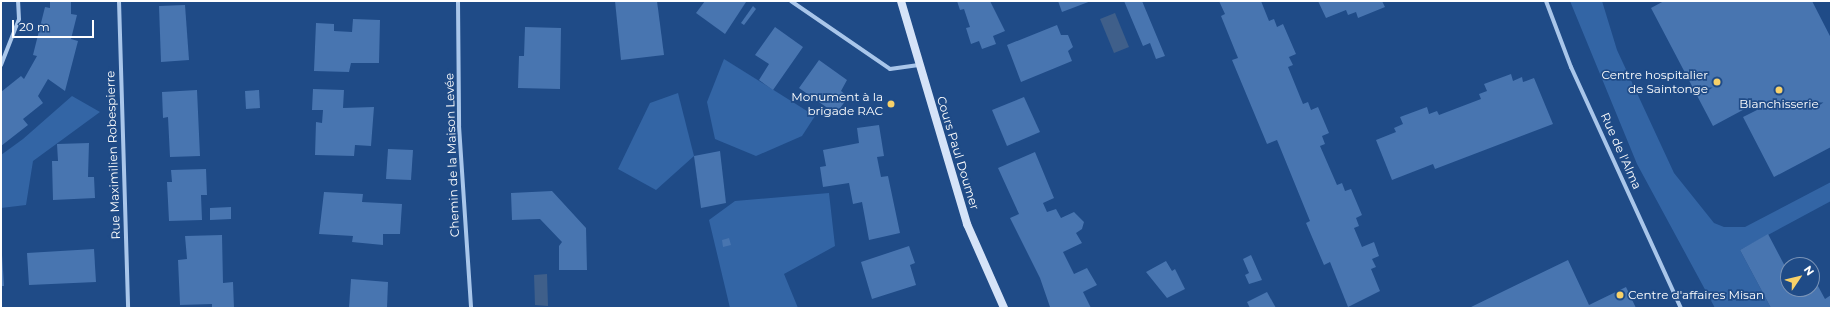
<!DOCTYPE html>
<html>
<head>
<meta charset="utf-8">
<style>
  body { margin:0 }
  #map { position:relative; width:1832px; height:309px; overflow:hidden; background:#1f4b87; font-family:Montserrat,sans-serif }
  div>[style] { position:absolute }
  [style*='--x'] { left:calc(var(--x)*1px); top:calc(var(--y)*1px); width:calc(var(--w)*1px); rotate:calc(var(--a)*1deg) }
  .green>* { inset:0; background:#3365a5 }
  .water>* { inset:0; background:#3f5f8a }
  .building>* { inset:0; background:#4875b0 }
  .street>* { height:4px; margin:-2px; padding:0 2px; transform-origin:2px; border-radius:2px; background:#a9c6ea }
  .secondary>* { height:8px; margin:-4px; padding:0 4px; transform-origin:4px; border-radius:4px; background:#d5e3f8 }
  .dots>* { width:11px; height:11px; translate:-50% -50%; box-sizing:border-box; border:2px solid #1f4b87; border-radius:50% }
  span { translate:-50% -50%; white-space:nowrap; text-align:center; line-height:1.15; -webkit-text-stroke:3.5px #1f4b87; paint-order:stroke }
  .poi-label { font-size:12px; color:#fff }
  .right { translate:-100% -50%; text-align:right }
  .left { translate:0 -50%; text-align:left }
  .street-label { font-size:12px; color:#fff }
  .frame { position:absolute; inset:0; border:2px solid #fff; pointer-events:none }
  .north { position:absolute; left:1780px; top:257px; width:40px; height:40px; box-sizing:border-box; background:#1f4b87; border:1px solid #7993b7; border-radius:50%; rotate:55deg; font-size:11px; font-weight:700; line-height:16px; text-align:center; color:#fff }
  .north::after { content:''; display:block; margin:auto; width:14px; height:18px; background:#f8d169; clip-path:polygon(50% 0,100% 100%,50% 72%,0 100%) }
  .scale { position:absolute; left:12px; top:20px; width:82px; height:18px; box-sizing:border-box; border:2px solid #fff; border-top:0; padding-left:5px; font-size:12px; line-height:14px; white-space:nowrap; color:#fff; -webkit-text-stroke:3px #1f4b87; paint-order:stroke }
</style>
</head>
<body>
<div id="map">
  <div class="green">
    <div style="clip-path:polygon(1570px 1px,1602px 1px,1617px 50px,1674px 173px,1714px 223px,1724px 227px,1745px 227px,1831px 182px,1831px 201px,1740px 250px,1771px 308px,1715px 308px,1637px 164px)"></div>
    <div style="clip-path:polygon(724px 59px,815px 116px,802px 136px,756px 156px,715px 139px,707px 102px)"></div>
    <div style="clip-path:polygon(678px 93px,694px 156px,656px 190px,618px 169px,650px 103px)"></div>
    <div style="clip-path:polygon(72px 96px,100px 112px,33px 161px,26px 205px,1px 208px,1px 155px,23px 139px)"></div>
    <div style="clip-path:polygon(829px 193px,835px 246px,784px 274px,798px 308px,730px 308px,709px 220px,735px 201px)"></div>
  </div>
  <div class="water">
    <div style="clip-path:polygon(1115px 13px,1129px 47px,1114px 53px,1100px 19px)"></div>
    <div style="clip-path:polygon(547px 274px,548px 306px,535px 305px,534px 275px)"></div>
  </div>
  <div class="building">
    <div style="clip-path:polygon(50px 1px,71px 1px,71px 14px,77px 15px,71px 39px,78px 41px,65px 91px,48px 79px,38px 96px,43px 103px,23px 119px,28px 125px,1px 146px,1px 92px,21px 76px,24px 79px,37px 56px,33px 55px,45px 7px,50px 8px)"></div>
    <div style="clip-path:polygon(615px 1px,657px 1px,664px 55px,621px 60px)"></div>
    <div style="clip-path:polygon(705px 1px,745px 1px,746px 2px,725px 34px,696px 13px)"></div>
    <div style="clip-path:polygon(957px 1px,990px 1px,1005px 31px,993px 36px,996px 44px,982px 49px,979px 41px,971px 44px,966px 28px,970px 27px,964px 9px,960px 10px)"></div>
    <div style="clip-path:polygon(1058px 1px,1091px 1px,1062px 12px)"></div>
    <div style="clip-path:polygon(1124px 1px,1142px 1px,1165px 56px,1156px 59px,1150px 43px,1143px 46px)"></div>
    <div style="clip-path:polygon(1219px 1px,1261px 1px,1269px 21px,1274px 19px,1277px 27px,1283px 24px,1296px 54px,1289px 57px,1293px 65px,1288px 67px,1303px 104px,1308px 102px,1311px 110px,1318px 107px,1329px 133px,1322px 136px,1325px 144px,1320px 146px,1337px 185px,1342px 183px,1345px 191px,1351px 189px,1362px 215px,1356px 218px,1359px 226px,1354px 228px,1362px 247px,1374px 242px,1379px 256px,1372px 259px,1376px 267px,1371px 269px,1380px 291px,1348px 307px,1330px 262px,1324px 265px,1306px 223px,1310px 221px,1277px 140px,1267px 144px,1232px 60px,1238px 58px,1221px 16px,1225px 14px)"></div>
    <div style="clip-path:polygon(1318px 1px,1382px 1px,1385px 7px,1358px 18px,1356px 12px,1348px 15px,1346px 10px,1326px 18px)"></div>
    <div style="clip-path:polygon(1664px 1px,1812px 1px,1831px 38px,1831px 147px,1774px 177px,1743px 117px,1757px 110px,1754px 104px,1713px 126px,1651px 8px)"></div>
    <div style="clip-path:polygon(185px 5px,189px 60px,161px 62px,159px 6px)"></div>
    <div style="clip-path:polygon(753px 6px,756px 9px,744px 25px,741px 23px)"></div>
    <div style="clip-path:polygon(353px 19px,380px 20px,379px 63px,351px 63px,349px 72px,314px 71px,316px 23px,334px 24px,334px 31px,352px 32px)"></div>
    <div style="clip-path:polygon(1057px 25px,1061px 35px,1068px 35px,1073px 47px,1068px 51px,1072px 61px,1021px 82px,1007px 45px)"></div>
    <div style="clip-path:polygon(525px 27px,561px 28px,560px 89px,518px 88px,519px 56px,524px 56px)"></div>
    <div style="clip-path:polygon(775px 27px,803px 47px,773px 90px,759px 80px,769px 64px,755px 55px)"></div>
    <div style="clip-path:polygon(819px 60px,847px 80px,841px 91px,848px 97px,836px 114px,799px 88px)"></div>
    <div style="clip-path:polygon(1511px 74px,1513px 81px,1522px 77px,1523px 82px,1534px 78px,1553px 124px,1435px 169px,1433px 164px,1392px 180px,1376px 140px,1396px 132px,1394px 128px,1403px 124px,1400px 117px,1427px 107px,1429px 114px,1437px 111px,1439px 115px,1481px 99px,1479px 94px,1487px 91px,1484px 84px)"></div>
    <div style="clip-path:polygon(313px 89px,344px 90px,343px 108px,374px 107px,371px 146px,355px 145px,354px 156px,315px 155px,316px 122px,322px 123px,323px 110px,312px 110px)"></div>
    <div style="clip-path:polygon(197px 90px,200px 156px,170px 157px,168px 117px,163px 118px,162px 92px)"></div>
    <div style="clip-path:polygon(259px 90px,260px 108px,246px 109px,245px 91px)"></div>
    <div style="clip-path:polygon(1024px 97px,1040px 132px,1007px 146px,992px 110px)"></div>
    <div style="clip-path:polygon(879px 125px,884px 156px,877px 157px,881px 177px,888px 176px,900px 233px,869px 240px,862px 202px,853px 204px,849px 183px,823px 187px,820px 167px,826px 166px,823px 150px,859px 143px,857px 128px)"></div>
    <div style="clip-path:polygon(89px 143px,88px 177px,94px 177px,95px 198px,53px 200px,52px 161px,58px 161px,57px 144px)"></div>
    <div style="clip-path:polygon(388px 149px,413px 150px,411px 180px,386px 179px)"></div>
    <div style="clip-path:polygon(720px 151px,726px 203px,701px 208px,694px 156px)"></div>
    <div style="clip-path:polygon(1035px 152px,1054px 198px,1043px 203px,1047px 212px,1056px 209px,1061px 218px,1074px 212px,1084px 222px,1082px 229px,1076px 233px,1082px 243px,1063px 252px,1074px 274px,1087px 268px,1097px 285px,1083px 292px,1091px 308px,1050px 307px,1040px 278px,1010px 218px,1019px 214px,998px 168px)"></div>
    <div style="clip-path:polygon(206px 169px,207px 195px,201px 195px,202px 220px,169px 221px,167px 182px,172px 182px,171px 170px)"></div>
    <div style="clip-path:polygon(552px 191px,586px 228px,587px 270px,559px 270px,559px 246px,562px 242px,540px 219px,512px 220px,511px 193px)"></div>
    <div style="clip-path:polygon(324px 192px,363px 194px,362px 202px,402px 204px,400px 234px,383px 234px,383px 245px,352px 242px,353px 236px,319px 234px)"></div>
    <div style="clip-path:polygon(231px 207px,231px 219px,210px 220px,210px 208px)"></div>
    <div style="clip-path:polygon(1768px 234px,1788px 272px,1788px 289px,1812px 289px,1812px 275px,1825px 299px,1831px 295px,1831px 308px,1771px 308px,1740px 250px)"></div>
    <div style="clip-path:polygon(222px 235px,223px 283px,233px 282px,234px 308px,212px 308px,212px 304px,180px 305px,178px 260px,187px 259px,185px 236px)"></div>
    <div style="clip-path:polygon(729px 238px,731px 245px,723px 247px,722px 240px)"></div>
    <div style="clip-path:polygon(909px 246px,915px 263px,910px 265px,916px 285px,872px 299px,861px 262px)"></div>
    <div style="clip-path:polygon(94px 249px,96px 282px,29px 285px,27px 253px)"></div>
    <div style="clip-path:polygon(1px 255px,2px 255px,4px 286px,1px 286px)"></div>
    <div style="clip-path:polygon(1251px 255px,1262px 280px,1249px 284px,1245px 275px,1249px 273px,1243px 259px)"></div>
    <div style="clip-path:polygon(1568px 260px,1589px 305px,1626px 287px,1636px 308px,1469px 308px)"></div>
    <div style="clip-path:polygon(1166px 261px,1172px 271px,1175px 269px,1185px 289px,1167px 298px,1146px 272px)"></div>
    <div style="clip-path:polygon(351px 279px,388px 282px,387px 308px,349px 308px)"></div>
    <div style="clip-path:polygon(1267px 292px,1276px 308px,1250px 308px,1247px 302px)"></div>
  </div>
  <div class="street">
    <div style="--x:119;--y:1;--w:307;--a:88.3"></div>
    <div style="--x:458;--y:1;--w:125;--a:89.5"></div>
    <div style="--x:459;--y:126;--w:182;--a:86.2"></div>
    <div style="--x:791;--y:1;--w:120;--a:34.5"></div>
    <div style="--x:890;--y:69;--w:29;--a:-8"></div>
    <div style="--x:1546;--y:1;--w:71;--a:69.3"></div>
    <div style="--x:1571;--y:67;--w:265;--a:65.5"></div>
    <div style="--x:1;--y:65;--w:49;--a:-68.6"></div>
    <div style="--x:19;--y:19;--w:18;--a:-93"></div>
  </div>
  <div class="secondary">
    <div style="--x:901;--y:1;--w:233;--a:73.5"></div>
    <div style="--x:967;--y:224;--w:92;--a:66.2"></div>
  </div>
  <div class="dots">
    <div style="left:1717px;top:82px;background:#f8d169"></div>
    <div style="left:1779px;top:90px;background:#f8d169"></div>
    <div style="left:891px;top:104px;background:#f8d169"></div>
    <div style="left:1620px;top:295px;background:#f8d169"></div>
  </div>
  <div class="poi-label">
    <span class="right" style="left:1708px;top:82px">Centre hospitalier<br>de Saintonge</span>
    <span class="right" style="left:883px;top:104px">Monument à la<br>brigade RAC</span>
    <span style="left:1779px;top:104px">Blanchisserie</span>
    <span class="left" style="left:1628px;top:295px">Centre d'affaires Misan</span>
  </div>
  <div class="street-label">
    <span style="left:1621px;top:151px;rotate:66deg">Rue de l'Alma</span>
    <span style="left:958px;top:153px;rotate:73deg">Cours Paul Doumer</span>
    <span style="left:113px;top:155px;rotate:-92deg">Rue Maximilien Robespierre</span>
    <span style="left:452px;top:155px;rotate:-92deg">Chemin de la Maison Levée</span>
  </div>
  <div class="frame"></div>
  <div class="north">N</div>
  <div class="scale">20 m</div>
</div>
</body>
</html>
